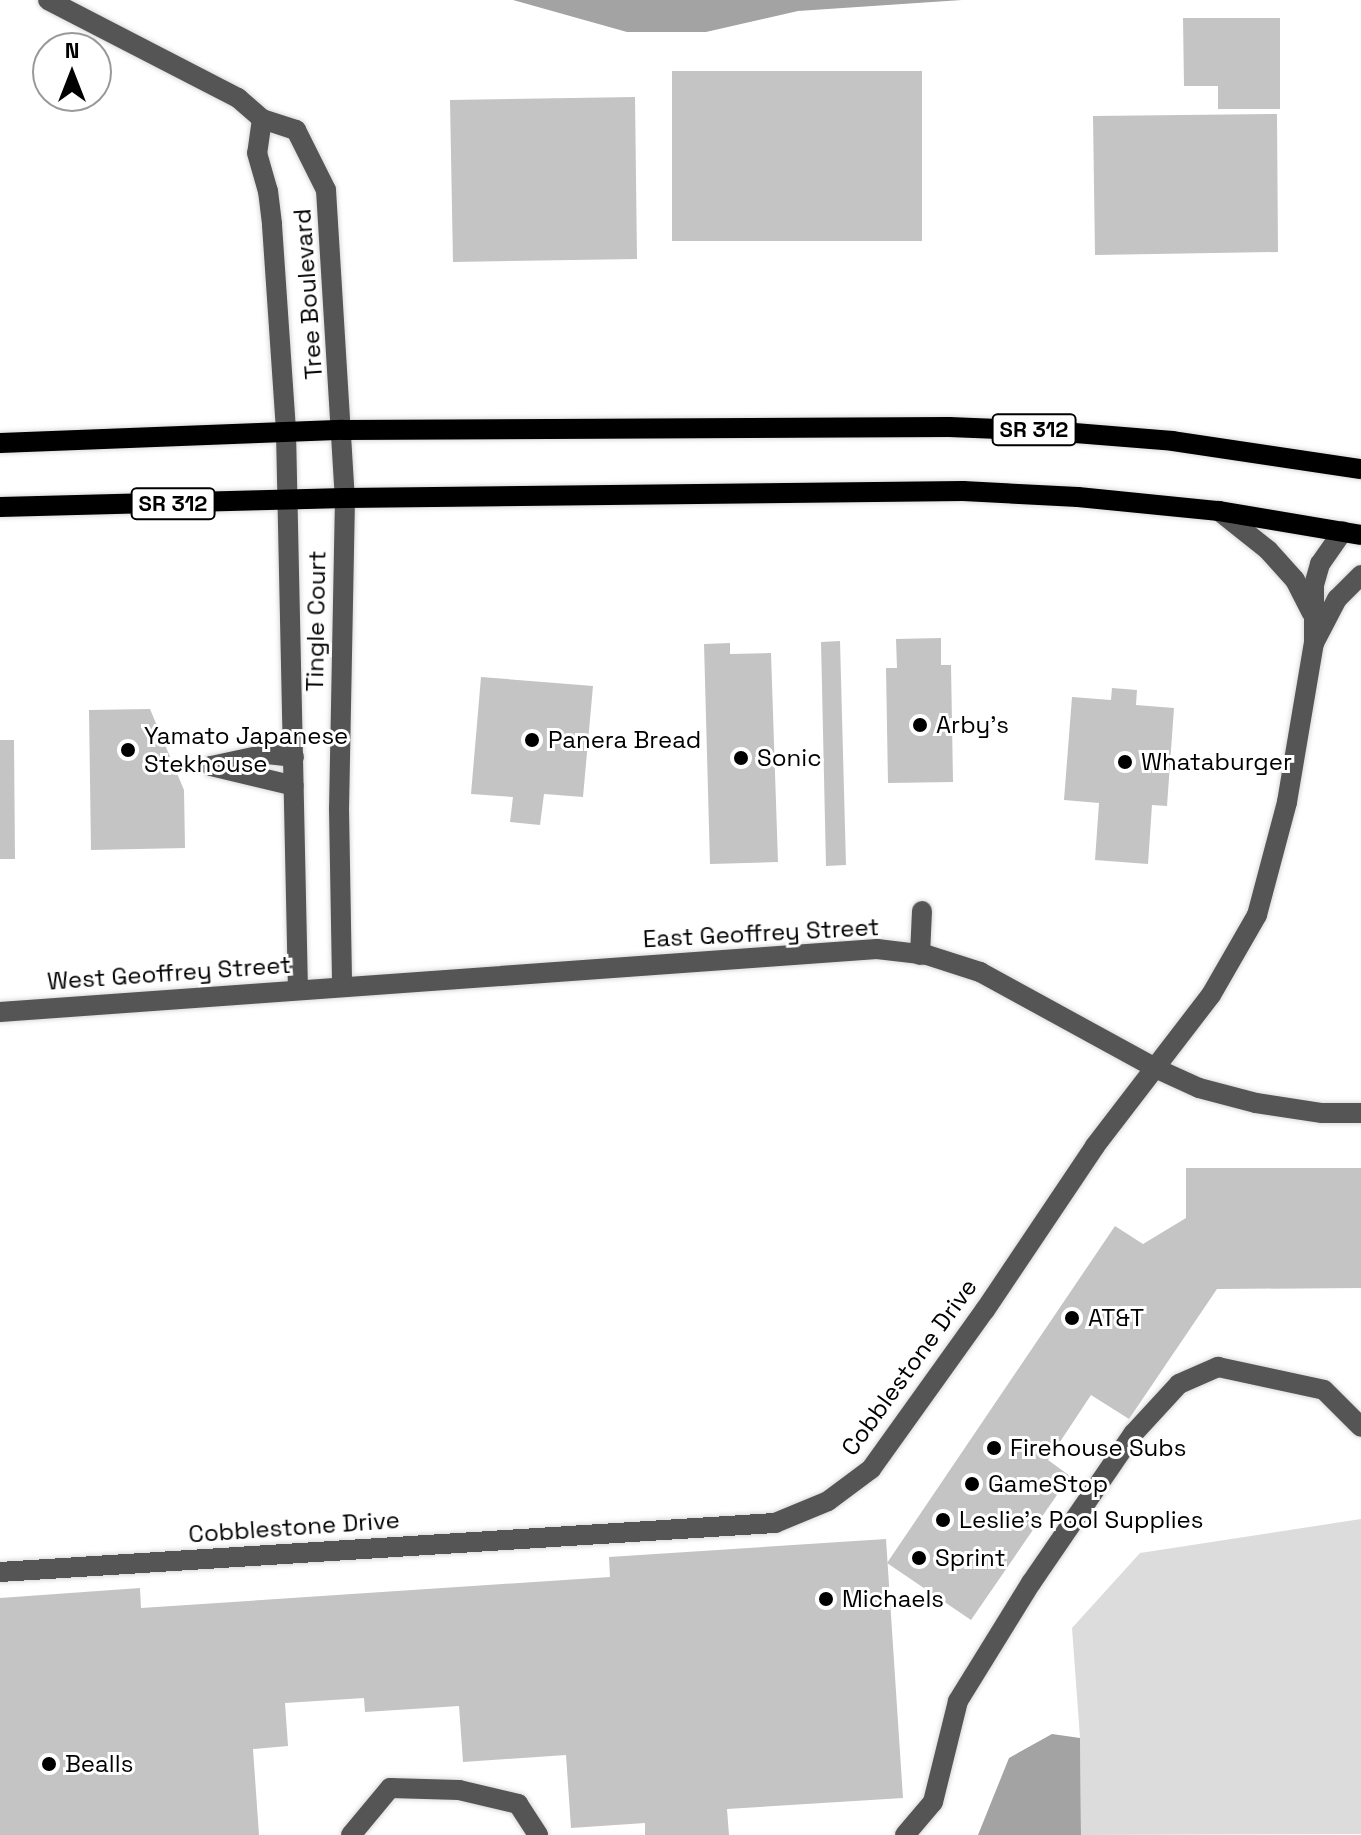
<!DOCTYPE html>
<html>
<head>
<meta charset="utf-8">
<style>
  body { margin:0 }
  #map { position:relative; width:1361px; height:1835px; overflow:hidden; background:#fff; font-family:"Space Grotesk",sans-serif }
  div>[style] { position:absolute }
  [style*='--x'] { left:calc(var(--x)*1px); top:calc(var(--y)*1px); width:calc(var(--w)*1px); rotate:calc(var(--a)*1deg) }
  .green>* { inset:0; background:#dcdcdc }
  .water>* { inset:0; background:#a3a3a3 }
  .building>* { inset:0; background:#c4c4c4 }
  .roads { filter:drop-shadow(0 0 2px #dbdbdb) drop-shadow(0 0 2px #dbdbdb) }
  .minor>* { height:20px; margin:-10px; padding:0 10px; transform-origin:10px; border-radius:10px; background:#555 }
  .major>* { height:20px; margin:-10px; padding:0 10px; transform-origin:10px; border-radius:10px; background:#000 }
  .dots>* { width:22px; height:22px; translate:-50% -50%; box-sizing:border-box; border:4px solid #fff; border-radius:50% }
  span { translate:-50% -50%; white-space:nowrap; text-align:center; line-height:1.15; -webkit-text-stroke:6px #fff; paint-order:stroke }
  .shield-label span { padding:2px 6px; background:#fff; border:2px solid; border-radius:6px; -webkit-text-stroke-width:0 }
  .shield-label { font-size:22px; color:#000; font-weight:700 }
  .street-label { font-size:24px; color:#000 }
  .poi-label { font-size:24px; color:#000 }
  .left { translate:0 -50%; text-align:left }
  .north { position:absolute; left:32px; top:32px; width:80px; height:80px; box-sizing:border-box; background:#fff; border:2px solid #999; border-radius:50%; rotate:0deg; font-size:22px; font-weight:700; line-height:32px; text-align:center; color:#000 }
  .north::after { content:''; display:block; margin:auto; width:28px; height:36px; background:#000; clip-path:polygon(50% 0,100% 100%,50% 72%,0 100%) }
</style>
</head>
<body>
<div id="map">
  <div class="green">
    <div style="clip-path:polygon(1361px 1519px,1361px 1834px,1081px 1835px,1080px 1738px,1072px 1628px,1140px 1553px)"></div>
  </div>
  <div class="water">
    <div style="clip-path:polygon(513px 0,962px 0,798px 11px,706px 32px,627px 32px)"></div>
    <div style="clip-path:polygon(1052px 1734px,1080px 1738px,1081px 1835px,978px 1835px,1009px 1758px)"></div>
  </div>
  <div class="building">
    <div style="clip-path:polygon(1183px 18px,1280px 18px,1280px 109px,1218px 109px,1218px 86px,1184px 86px)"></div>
    <div style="clip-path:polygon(672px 71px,922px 71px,922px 241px,672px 241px)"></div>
    <div style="clip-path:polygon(635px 97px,637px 259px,453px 262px,450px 100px)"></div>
    <div style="clip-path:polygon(1277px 114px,1278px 252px,1095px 255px,1093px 116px)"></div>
    <div style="clip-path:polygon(941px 638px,941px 665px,951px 665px,953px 782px,888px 783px,886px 668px,897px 668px,896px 639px)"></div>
    <div style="clip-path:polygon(840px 641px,846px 865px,826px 866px,821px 642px)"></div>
    <div style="clip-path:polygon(730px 643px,730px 654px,771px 653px,778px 862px,710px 864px,704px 644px)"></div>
    <div style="clip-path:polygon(481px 677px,593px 686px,583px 797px,544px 794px,540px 825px,510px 822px,513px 797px,471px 794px)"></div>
    <div style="clip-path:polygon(1112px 688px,1137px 690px,1136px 705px,1174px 708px,1167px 806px,1152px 805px,1148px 864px,1095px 860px,1099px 803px,1064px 800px,1072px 697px,1111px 700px)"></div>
    <div style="clip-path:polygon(150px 709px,184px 790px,185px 848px,91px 850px,89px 710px)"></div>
    <div style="clip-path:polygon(0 740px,14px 740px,15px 859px,0 859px)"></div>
    <div style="clip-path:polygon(1186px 1168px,1361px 1168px,1361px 1288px,1217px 1289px,1129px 1419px,1091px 1395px,1048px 1460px,1070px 1476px,971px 1620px,887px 1563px,1115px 1226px,1143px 1244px,1186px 1218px)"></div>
    <div style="clip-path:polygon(886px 1539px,903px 1798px,727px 1809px,729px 1835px,645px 1835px,645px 1823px,571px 1828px,566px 1755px,463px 1762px,459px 1706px,365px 1712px,364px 1698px,285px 1703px,288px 1746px,253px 1749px,259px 1835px,0 1835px,0 1598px,140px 1588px,141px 1608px,610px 1577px,609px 1557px)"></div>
  </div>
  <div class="roads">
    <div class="minor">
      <div style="--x:48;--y:0;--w:214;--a:27.3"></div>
      <div style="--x:238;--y:98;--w:32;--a:41"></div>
      <div style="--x:262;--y:119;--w:36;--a:18"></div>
      <div style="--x:296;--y:130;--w:67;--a:63.4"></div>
      <div style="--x:326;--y:190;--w:309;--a:86.5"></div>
      <div style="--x:345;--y:498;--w:310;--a:91.1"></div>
      <div style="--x:339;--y:808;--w:178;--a:89"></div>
      <div style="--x:262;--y:119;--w:34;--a:98"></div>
      <div style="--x:257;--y:153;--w:40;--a:74"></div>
      <div style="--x:268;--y:191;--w:34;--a:83"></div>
      <div style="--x:272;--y:225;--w:207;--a:86.1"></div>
      <div style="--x:286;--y:432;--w:557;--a:88.77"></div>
      <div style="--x:1219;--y:511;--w:63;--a:38.5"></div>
      <div style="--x:1268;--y:550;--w:40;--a:48"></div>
      <div style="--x:1295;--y:580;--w:37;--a:63"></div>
      <div style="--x:1314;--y:643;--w:50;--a:-62.4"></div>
      <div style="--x:1337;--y:599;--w:34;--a:-45"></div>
      <div style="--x:294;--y:757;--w:27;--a:-174"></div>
      <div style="--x:267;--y:754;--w:57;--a:167.9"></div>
      <div style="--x:211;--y:766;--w:85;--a:13.5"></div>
      <div style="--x:920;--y:955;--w:44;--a:-87.4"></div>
      <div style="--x:0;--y:1012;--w:879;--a:-4.11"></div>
      <div style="--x:877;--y:949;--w:50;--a:6.8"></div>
      <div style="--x:927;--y:955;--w:56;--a:17.8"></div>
      <div style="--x:980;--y:972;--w:200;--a:28.7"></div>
      <div style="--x:1155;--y:1068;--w:48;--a:24.4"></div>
      <div style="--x:1199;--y:1088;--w:59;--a:14.7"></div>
      <div style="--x:1256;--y:1103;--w:67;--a:8.6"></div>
      <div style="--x:1322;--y:1113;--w:39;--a:0"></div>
      <div style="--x:0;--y:1572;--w:777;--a:-3.62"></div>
      <div style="--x:775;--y:1523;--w:57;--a:-22.5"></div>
      <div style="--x:828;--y:1501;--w:54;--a:-36.7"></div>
      <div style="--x:871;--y:1469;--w:196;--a:-54.4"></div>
      <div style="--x:985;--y:1310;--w:197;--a:-56.1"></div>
      <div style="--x:1095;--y:1146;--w:190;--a:-52.5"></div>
      <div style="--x:1211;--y:995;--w:92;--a:-60.1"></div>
      <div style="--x:1257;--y:915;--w:117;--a:-75.1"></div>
      <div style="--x:1287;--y:802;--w:161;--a:-80.4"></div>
      <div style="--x:1314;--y:643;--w:58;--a:-90"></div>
      <div style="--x:1314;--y:585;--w:22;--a:-74"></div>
      <div style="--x:1320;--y:564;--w:40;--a:-55.1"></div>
      <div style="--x:351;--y:1835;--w:61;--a:-50.3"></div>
      <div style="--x:390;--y:1788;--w:69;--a:1.7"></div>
      <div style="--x:459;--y:1790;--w:61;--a:13.3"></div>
      <div style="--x:518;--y:1804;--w:37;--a:57"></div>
      <div style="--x:905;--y:1835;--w:43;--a:-49.7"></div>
      <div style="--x:933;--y:1802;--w:104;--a:-76.1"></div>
      <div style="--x:958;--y:1701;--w:139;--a:-58.3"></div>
      <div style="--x:1031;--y:1583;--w:181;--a:-55.6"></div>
      <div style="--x:1133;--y:1434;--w:68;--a:-47.4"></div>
      <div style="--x:1179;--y:1384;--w:43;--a:-23.6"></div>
      <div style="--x:1218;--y:1367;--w:108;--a:12.2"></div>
      <div style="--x:1324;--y:1390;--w:52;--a:45"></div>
    </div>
    <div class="major">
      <div style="--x:0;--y:443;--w:343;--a:-2.2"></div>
      <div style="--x:343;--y:430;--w:606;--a:-0.28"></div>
      <div style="--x:949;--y:427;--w:101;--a:2.3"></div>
      <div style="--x:1050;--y:431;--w:123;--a:4.6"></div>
      <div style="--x:1173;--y:441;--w:190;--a:8.5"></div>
      <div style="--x:0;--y:507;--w:345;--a:-1.5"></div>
      <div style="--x:345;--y:498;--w:618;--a:-0.65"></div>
      <div style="--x:963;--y:491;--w:115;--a:3"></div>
      <div style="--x:1078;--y:497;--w:142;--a:5.7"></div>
      <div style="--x:1219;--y:511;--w:144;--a:9.6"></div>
    </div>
  </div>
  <div class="dots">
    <div style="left:920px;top:725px;background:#000"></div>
    <div style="left:532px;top:740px;background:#000"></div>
    <div style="left:128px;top:750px;background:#000"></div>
    <div style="left:741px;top:758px;background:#000"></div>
    <div style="left:1125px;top:762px;background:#000"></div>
    <div style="left:1072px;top:1318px;background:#000"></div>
    <div style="left:994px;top:1448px;background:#000"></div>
    <div style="left:972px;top:1484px;background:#000"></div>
    <div style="left:943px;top:1520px;background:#000"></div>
    <div style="left:919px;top:1558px;background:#000"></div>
    <div style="left:826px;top:1599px;background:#000"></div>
    <div style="left:49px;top:1764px;background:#000"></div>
  </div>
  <div class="shield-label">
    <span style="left:1034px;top:430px">SR 312</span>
    <span style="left:173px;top:504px">SR 312</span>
  </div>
  <div class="street-label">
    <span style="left:308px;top:294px;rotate:-94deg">Tree Boulevard</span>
    <span style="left:316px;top:621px;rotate:-89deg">Tingle Court</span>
    <span style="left:761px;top:933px;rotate:-3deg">East Geoffrey Street</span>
    <span style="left:169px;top:973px;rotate:-4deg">West Geoffrey Street</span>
    <span style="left:909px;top:1367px;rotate:-54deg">Cobblestone Drive</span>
    <span style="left:294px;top:1527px;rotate:-4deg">Cobblestone Drive</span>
  </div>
  <div class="poi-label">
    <span class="left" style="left:936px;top:725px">Arby's</span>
    <span class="left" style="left:144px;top:750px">Yamato Japanese<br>Stekhouse</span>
    <span class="left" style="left:548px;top:740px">Panera Bread</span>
    <span class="left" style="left:757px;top:758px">Sonic</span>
    <span class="left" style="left:1141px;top:762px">Whataburger</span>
    <span class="left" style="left:1088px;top:1318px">AT&amp;T</span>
    <span class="left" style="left:1010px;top:1448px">Firehouse Subs</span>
    <span class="left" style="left:988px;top:1484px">GameStop</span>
    <span class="left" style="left:959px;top:1520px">Leslie's Pool Supplies</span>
    <span class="left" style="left:935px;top:1558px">Sprint</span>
    <span class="left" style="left:842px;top:1599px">Michaels</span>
    <span class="left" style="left:65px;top:1764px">Bealls</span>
  </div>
  <div class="north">N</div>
</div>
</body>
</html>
